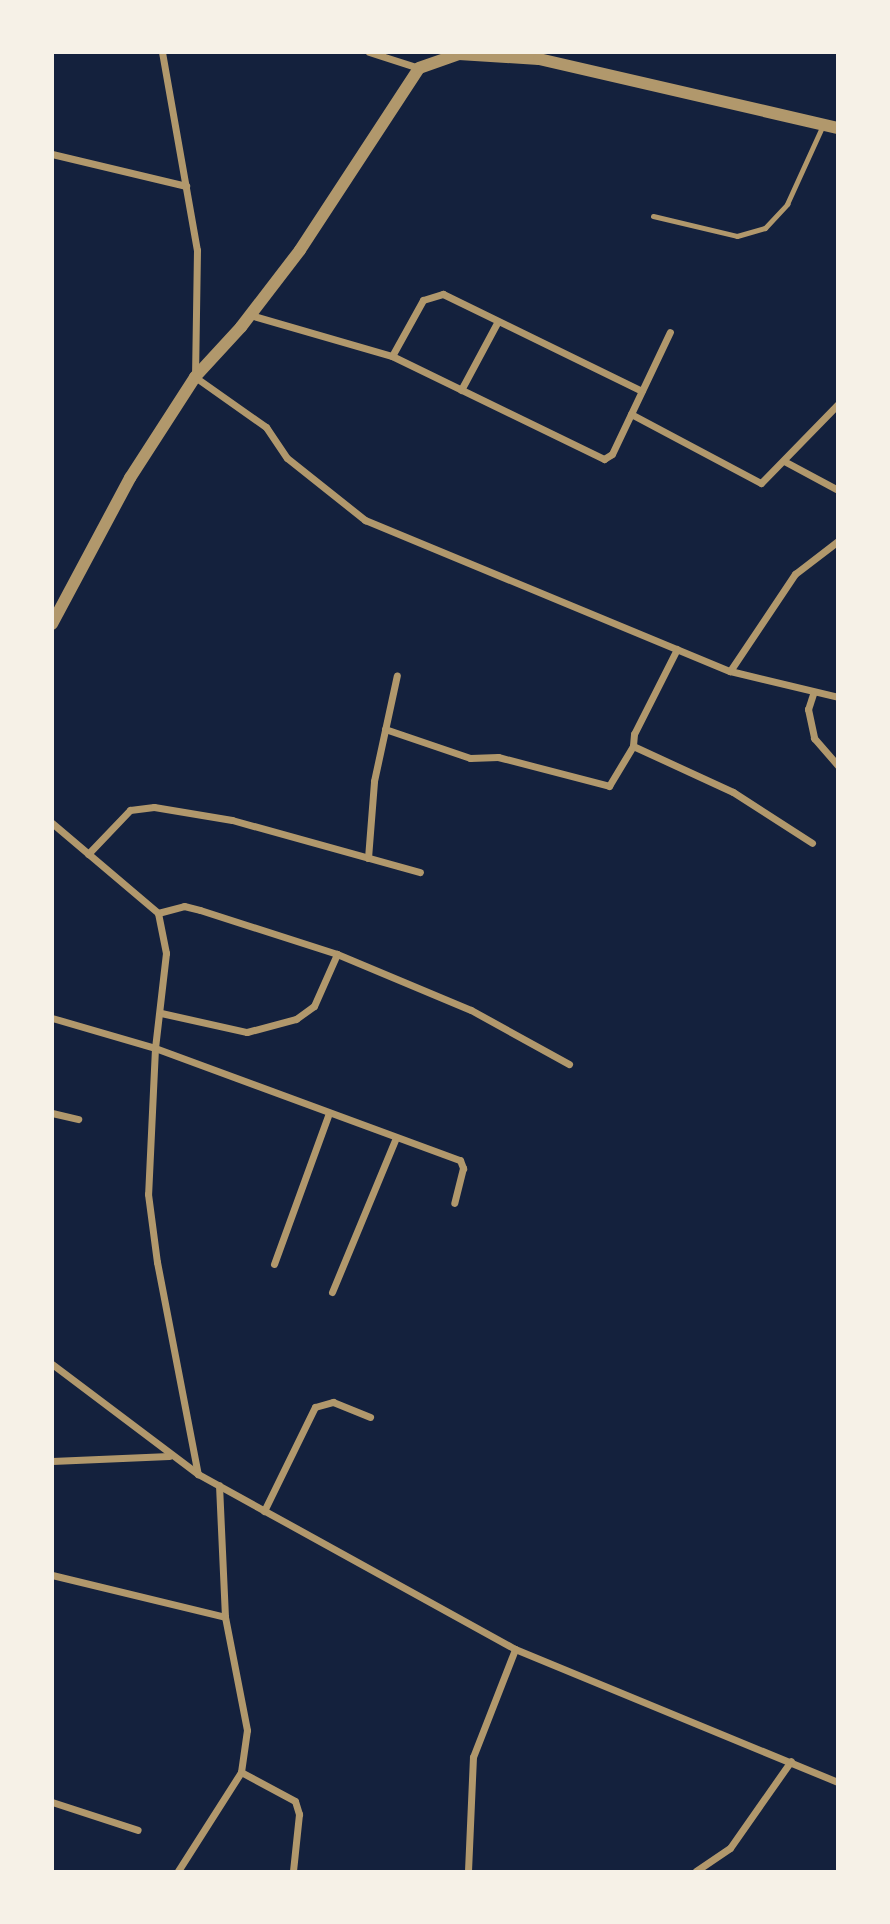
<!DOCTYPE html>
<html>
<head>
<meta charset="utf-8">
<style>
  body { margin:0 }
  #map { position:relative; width:890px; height:1924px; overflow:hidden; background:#14213d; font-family:Montserrat,sans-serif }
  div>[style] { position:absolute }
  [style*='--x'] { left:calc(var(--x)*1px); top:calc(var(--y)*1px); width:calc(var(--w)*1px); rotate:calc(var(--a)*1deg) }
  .service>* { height:5px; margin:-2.5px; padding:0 2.5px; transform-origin:2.5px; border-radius:2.5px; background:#b1986c }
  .minor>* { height:7px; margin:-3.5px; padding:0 3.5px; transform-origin:3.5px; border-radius:3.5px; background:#b1986c }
  .tertiary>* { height:12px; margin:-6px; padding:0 6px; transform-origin:6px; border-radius:6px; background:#b1986c }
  span { translate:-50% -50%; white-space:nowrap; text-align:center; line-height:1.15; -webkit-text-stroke:7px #f6f1e7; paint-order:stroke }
  .frame { position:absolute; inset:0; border:54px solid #f6f1e7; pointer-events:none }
</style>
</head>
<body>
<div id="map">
  <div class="service">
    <div style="--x:653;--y:216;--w:86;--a:13.4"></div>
    <div style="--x:737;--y:236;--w:29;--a:-16"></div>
    <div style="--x:765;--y:228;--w:33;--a:-47"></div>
    <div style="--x:787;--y:204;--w:87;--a:-65.5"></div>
  </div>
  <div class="minor">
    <div style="--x:162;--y:52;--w:201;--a:80"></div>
    <div style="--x:197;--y:250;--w:127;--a:90.9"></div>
    <div style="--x:195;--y:377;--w:87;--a:35.2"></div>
    <div style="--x:266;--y:427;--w:37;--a:56"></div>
    <div style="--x:287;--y:458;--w:100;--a:38.5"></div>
    <div style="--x:365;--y:520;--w:395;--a:22.5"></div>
    <div style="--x:730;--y:671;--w:111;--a:13.5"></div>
    <div style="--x:369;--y:52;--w:52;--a:17.7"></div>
    <div style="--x:52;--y:154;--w:138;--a:13.4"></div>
    <div style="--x:250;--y:315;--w:148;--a:16.1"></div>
    <div style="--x:392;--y:356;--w:236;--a:25.9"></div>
    <div style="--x:604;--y:459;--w:9;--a:-32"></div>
    <div style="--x:612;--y:454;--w:135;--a:-64.6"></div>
    <div style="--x:392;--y:356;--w:64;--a:-61"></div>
    <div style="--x:423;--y:300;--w:21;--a:-17"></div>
    <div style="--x:443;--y:294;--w:221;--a:26"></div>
    <div style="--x:461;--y:390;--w:78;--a:-61.8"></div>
    <div style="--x:631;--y:414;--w:147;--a:28"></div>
    <div style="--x:761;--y:483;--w:110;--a:-45.7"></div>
    <div style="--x:784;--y:461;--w:61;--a:28.2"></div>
    <div style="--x:677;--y:649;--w:95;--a:116.8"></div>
    <div style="--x:634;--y:734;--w:12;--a:95"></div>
    <div style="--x:633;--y:746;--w:110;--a:24.7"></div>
    <div style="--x:733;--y:792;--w:94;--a:32.8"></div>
    <div style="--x:730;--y:671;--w:117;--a:-56.2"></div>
    <div style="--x:795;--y:574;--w:54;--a:-37.5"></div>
    <div style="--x:813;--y:694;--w:16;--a:108"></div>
    <div style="--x:808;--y:709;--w:30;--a:78"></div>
    <div style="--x:814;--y:738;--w:37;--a:49"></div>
    <div style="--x:385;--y:729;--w:90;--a:18.8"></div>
    <div style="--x:470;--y:758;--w:28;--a:-2"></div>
    <div style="--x:498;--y:757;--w:115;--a:14.6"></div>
    <div style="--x:609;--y:786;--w:47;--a:-59"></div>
    <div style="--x:52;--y:823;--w:139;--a:40.3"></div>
    <div style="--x:158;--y:913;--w:41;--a:78.7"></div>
    <div style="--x:166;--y:953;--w:96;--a:96.6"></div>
    <div style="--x:155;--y:1048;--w:146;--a:92.7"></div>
    <div style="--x:148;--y:1194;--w:69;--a:82.5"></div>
    <div style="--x:157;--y:1262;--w:216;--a:79.1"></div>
    <div style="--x:198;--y:1474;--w:362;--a:28.9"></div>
    <div style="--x:515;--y:1649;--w:349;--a:22.4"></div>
    <div style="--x:88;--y:854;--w:61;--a:-46.3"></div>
    <div style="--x:130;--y:810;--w:24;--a:-7"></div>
    <div style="--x:154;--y:807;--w:79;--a:9.5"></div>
    <div style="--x:232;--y:820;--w:195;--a:15.5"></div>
    <div style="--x:368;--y:858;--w:77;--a:-85.5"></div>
    <div style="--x:374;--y:781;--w:108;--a:-77.8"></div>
    <div style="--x:158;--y:913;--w:27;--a:-15"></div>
    <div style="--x:184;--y:906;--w:16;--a:14"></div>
    <div style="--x:200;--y:910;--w:144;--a:17.8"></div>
    <div style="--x:337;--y:954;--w:145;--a:22.7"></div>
    <div style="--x:471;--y:1010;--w:112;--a:28.9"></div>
    <div style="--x:161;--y:1013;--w:88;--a:12.5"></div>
    <div style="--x:247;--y:1032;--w:51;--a:-14.9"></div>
    <div style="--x:296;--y:1019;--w:22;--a:-36"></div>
    <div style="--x:314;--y:1006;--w:57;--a:-66.1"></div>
    <div style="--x:52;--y:1018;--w:107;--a:16.2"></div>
    <div style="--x:155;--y:1048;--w:325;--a:20.2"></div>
    <div style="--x:460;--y:1160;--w:9;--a:69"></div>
    <div style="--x:463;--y:1168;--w:36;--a:104"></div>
    <div style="--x:52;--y:1113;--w:27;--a:13"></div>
    <div style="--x:274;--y:1264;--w:161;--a:-70"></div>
    <div style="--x:332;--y:1292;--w:165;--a:-67.5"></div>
    <div style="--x:52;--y:1364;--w:183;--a:37"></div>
    <div style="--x:52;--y:1461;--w:117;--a:-2.4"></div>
    <div style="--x:264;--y:1511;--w:116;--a:-63.9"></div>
    <div style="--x:315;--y:1407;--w:19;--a:-16"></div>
    <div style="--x:333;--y:1402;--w:40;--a:22"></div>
    <div style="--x:52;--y:1575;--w:178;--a:13.6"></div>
    <div style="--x:241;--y:1772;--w:61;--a:28.2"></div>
    <div style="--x:295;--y:1801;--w:14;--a:73"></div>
    <div style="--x:299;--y:1814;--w:57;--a:96"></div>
    <div style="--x:52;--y:1802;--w:90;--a:18"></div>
    <div style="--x:178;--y:1871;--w:117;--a:-57.5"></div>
    <div style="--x:241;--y:1772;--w:42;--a:-81.9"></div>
    <div style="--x:247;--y:1730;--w:115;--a:-101"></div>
    <div style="--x:225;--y:1617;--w:132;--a:-92.6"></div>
    <div style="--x:468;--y:1871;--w:114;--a:-87.5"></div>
    <div style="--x:473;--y:1757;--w:116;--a:-68.7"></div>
    <div style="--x:696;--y:1871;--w:41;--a:-34.1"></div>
    <div style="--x:730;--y:1848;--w:106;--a:-55"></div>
  </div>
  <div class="tertiary">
    <div style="--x:52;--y:624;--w:166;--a:-61.9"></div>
    <div style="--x:130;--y:478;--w:120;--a:-57.2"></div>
    <div style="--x:195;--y:377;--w:68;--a:-47.4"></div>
    <div style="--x:241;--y:327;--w:97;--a:-52.5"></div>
    <div style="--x:300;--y:250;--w:217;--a:-56.8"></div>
    <div style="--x:419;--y:68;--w:42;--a:-19.3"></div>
    <div style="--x:459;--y:54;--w:80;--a:3.6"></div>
    <div style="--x:539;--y:59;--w:307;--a:13"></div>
  </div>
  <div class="frame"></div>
</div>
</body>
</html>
